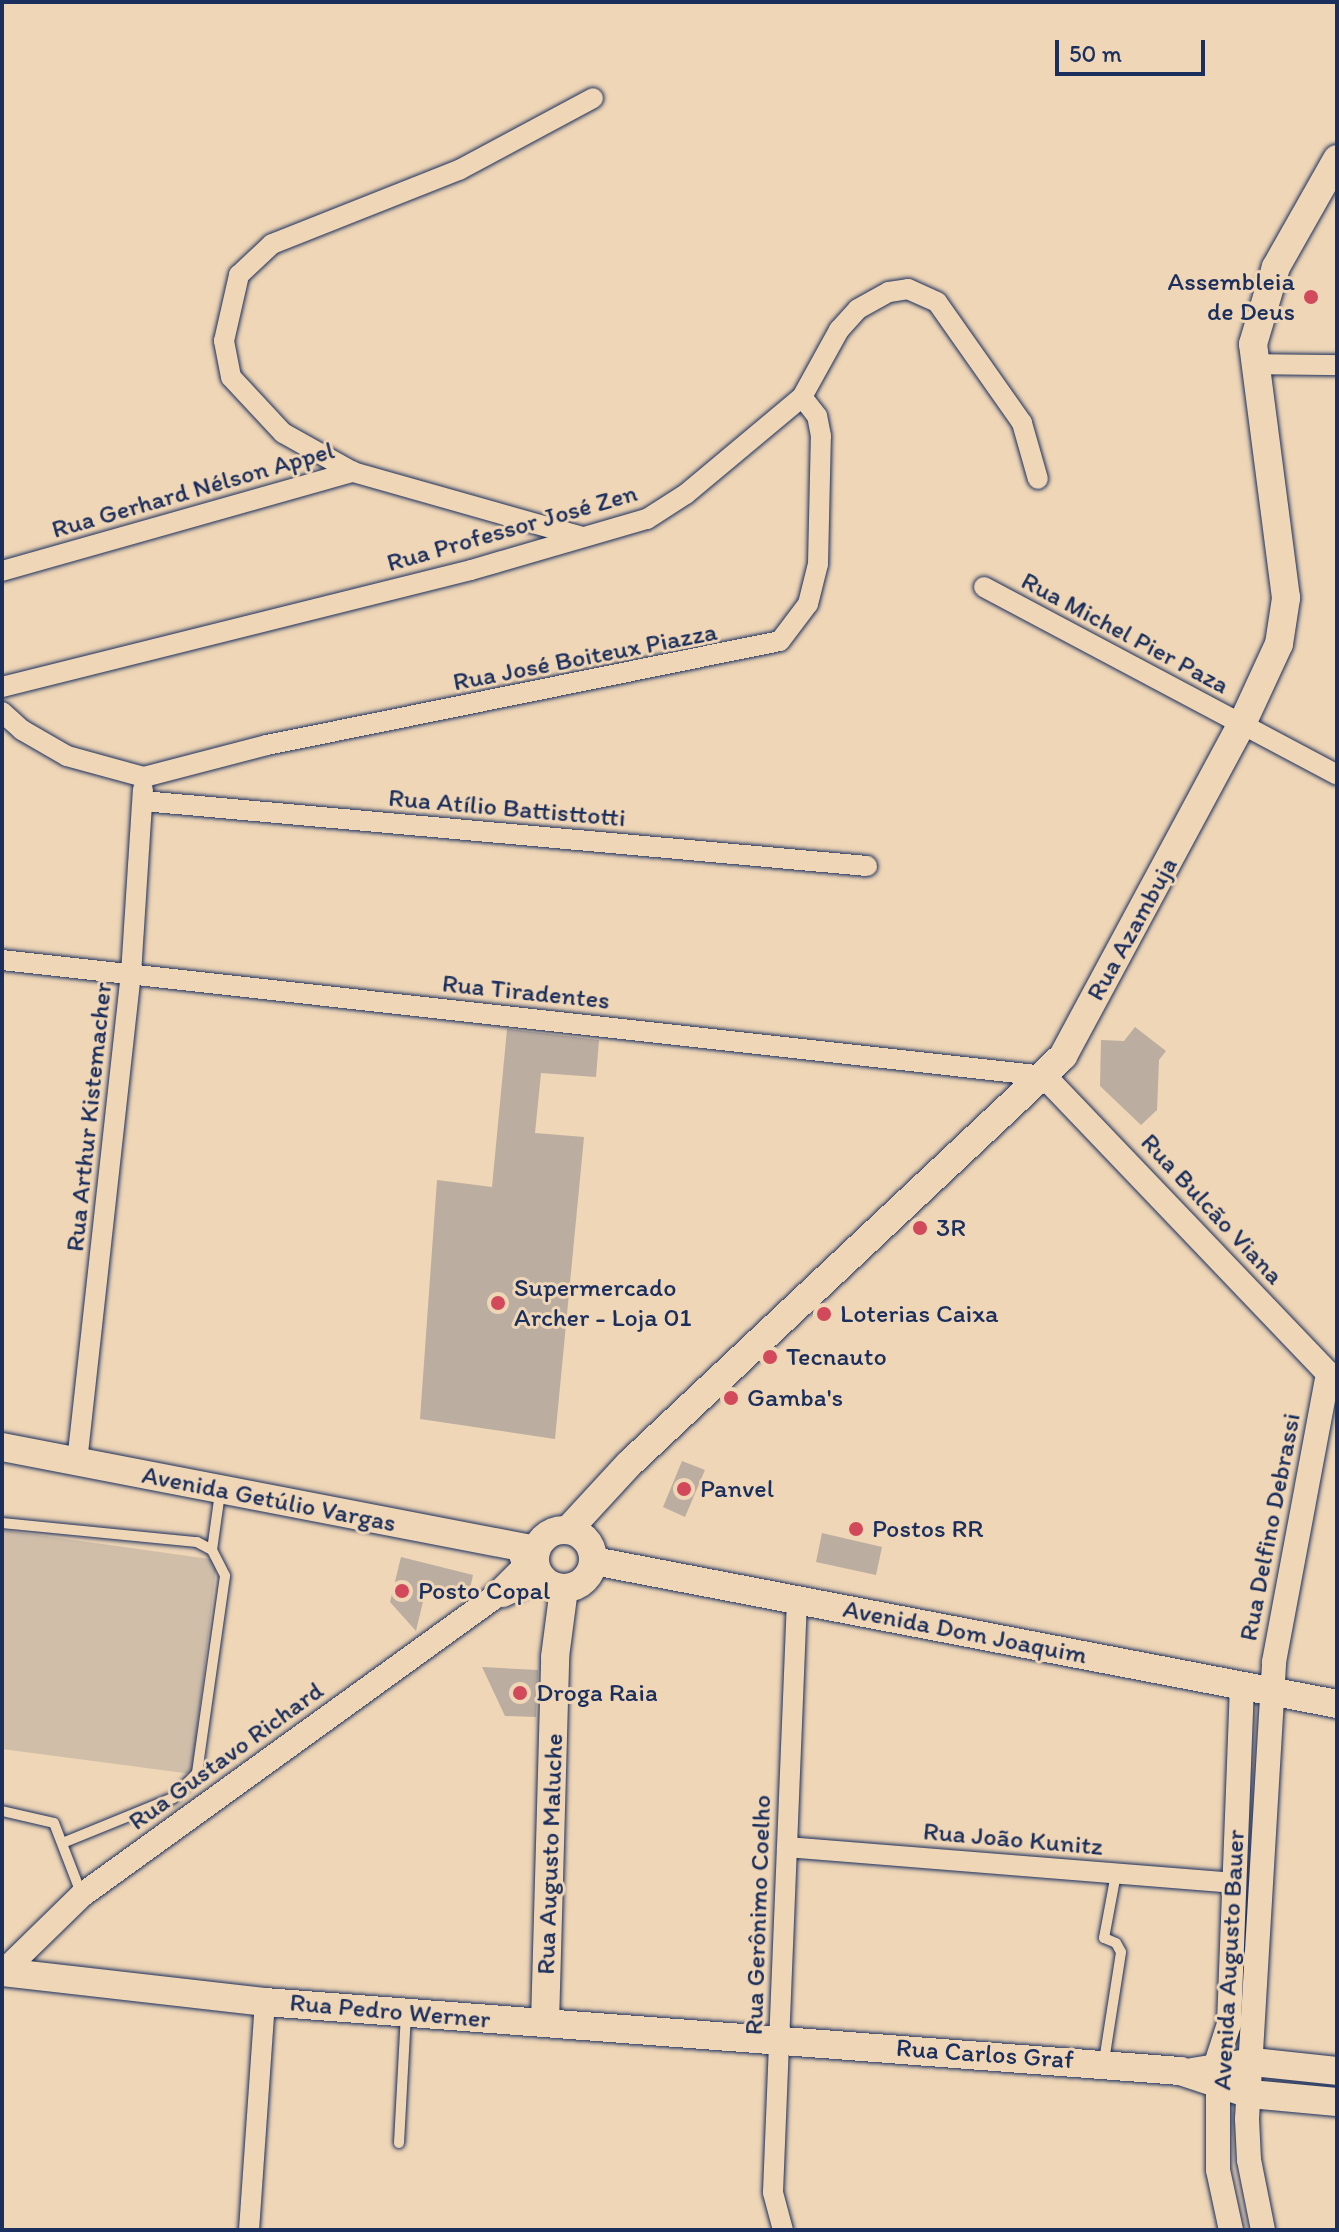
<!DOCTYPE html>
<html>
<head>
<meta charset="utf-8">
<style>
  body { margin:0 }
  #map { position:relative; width:1339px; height:2232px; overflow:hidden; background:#efd6b6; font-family:Itim,sans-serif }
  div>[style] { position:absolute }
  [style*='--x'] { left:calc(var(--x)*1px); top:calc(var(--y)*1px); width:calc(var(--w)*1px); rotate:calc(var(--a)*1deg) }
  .green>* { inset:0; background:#d0bea9 }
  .building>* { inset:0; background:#bbada0 }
  .roads { filter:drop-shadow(0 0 2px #1b2f5e) drop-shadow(0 0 2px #1b2f5e) }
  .service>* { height:10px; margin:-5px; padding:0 5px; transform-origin:5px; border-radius:5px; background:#efd6b6 }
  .minor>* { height:20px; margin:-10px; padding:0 10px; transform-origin:10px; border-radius:10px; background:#efd6b6 }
  .tertiary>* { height:24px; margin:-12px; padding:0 12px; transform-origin:12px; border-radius:12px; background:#efd6b6 }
  .secondary>* { height:28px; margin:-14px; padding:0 14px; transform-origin:14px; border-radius:14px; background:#efd6b6 }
  .secondary>.ring { margin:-14px; padding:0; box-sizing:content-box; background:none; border:28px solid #efd6b6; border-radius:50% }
  .dots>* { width:22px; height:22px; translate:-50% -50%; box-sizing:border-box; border:4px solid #efd6b6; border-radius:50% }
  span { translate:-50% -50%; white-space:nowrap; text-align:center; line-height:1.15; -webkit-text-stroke:6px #efd6b6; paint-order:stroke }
  .poi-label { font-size:26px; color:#1b2f5e }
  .right { translate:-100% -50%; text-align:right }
  .left { translate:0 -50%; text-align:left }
  .street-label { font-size:26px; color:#1b2f5e }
  .frame { position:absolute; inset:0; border:4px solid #1b2f5e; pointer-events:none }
  .scale { position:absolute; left:1055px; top:40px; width:150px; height:36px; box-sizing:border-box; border:4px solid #1b2f5e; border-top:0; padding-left:10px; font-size:24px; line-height:28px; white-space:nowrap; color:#1b2f5e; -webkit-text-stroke:6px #efd6b6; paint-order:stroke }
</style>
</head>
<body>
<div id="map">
  <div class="green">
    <div style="clip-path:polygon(2px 1530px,217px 1560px,192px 1774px,2px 1749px)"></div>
  </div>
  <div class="building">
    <div style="clip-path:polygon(1135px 1027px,1166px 1051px,1159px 1060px,1157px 1110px,1141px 1125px,1100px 1086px,1101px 1040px,1124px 1041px)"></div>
    <div style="clip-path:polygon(507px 1029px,599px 1040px,596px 1077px,541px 1073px,535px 1133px,584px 1137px,555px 1439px,420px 1419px,437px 1180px,492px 1187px)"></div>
    <div style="clip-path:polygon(682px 1461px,705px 1470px,685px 1517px,663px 1507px)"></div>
    <div style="clip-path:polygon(822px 1533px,882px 1547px,876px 1575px,816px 1562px)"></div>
    <div style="clip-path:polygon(401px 1557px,473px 1575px,468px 1598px,463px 1601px,425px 1593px,416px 1631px,390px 1602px)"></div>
    <div style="clip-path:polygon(482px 1667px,538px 1670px,536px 1717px,505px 1716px)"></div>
  </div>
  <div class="roads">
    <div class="service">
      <div style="--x:2;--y:1523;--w:196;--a:5.6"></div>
      <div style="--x:197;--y:1542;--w:17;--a:28"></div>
      <div style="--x:212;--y:1550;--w:29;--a:63"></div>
      <div style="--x:225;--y:1576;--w:199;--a:98.1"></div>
      <div style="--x:197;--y:1773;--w:35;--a:134"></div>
      <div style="--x:173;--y:1798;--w:119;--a:157.8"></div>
      <div style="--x:212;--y:1550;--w:58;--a:-82"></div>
      <div style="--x:2;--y:1811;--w:53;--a:13"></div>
      <div style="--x:54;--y:1823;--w:75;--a:68.9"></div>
      <div style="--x:1104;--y:2061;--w:110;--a:-81.1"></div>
      <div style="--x:1121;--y:1952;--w:10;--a:-119"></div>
      <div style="--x:1116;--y:1943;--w:13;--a:-157"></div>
      <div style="--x:1104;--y:1938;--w:65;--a:-79.4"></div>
      <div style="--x:399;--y:2143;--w:130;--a:-86.9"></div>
    </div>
    <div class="minor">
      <div style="--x:1253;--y:364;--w:84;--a:0.7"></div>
      <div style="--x:353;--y:472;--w:80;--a:-150.9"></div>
      <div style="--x:283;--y:433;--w:76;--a:-132.9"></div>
      <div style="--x:231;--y:377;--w:37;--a:-101"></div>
      <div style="--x:224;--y:341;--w:68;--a:-77.2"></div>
      <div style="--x:239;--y:275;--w:45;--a:-43.2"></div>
      <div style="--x:272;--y:244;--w:201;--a:-21.6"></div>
      <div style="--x:459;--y:170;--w:152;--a:-28.2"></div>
      <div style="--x:2;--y:571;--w:365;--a:-15.8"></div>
      <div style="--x:353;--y:472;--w:239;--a:15.8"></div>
      <div style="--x:984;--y:587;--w:400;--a:28"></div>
      <div style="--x:2;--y:687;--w:483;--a:-14"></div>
      <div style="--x:471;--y:570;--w:183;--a:-16.2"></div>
      <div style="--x:647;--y:519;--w:46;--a:-32.7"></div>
      <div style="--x:686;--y:494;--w:151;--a:-39.9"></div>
      <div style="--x:802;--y:397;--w:77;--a:-61.1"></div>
      <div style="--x:839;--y:330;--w:28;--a:-48"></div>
      <div style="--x:858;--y:309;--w:35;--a:-29"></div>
      <div style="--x:889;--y:292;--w:19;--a:-9"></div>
      <div style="--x:908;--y:289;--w:32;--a:24"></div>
      <div style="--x:937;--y:302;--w:148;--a:54.9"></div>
      <div style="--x:1022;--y:423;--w:58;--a:74.1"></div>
      <div style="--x:2;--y:712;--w:27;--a:42"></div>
      <div style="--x:22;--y:730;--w:52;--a:30"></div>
      <div style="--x:67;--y:756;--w:80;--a:15.3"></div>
      <div style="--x:144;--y:777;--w:127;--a:-14.6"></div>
      <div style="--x:267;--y:745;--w:523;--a:-11.46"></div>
      <div style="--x:780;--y:641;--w:46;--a:-52.9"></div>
      <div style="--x:808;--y:604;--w:41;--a:-76"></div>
      <div style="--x:818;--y:564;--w:128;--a:-88.7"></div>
      <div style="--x:821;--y:436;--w:20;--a:-101"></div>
      <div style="--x:817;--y:416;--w:24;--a:-128"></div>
      <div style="--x:143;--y:801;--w:727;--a:5.13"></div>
      <div style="--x:2;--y:960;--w:1048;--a:6.35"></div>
      <div style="--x:77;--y:1462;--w:491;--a:-83.7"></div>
      <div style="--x:131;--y:974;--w:185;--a:-86.3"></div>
      <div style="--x:787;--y:1847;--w:449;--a:4.6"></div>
      <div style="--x:249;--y:2230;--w:229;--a:-86"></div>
      <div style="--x:783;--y:2230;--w:39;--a:-105"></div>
      <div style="--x:773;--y:2192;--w:592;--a:-87.68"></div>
    </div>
    <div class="tertiary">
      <div style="--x:1044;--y:1076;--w:424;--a:46.3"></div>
      <div style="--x:503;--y:1595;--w:42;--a:-25.3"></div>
      <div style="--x:3;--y:1972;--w:110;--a:-44.3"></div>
      <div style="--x:82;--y:1895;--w:507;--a:-35.85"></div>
      <div style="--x:493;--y:1598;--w:45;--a:-45"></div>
      <div style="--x:525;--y:1566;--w:20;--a:-110"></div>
      <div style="--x:1215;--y:2067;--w:45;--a:-72"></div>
      <div style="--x:1229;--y:2024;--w:338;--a:-87.8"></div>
      <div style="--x:1218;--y:2082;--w:88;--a:90"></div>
      <div style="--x:1218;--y:2170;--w:61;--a:77.8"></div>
      <div style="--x:1263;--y:2230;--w:71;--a:-101.3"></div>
      <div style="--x:1249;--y:2160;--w:41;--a:-92.8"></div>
      <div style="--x:1247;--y:2119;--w:458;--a:-86.6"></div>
      <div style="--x:1274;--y:1662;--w:294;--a:-79.4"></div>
    </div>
    <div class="secondary">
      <div style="--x:2;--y:1447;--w:544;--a:10.92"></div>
      <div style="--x:569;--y:1529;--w:88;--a:-47.3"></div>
      <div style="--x:629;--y:1464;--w:596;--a:-43.23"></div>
      <div style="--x:1063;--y:1056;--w:377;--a:-61.7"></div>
      <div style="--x:1242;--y:724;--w:88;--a:-65.2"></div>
      <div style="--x:1279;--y:644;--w:47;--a:-81.3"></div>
      <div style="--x:1286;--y:598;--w:256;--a:-97.4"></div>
      <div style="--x:1253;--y:344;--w:80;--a:-73.4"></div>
      <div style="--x:1276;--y:267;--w:124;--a:-60.5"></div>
      <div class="ring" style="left:535px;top:1530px;width:30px;height:30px"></div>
      <div style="--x:594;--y:1561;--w:757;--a:10.89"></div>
      <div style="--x:2;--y:1972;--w:265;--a:6.5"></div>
      <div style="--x:265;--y:2002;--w:918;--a:4.31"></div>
      <div style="--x:1180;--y:2071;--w:74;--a:18.2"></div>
      <div style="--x:1250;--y:2094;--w:87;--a:5.3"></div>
      <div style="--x:545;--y:2023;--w:366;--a:-88.4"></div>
      <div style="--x:555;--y:1657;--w:69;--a:-82.5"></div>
      <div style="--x:1192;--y:2072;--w:62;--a:-9.3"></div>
      <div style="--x:1253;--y:2062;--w:84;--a:6.1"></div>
    </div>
  </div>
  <div class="dots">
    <div style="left:1311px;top:297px;background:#d1495b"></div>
    <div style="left:920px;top:1228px;background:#d1495b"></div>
    <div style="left:498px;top:1303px;background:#d1495b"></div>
    <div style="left:824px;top:1314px;background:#d1495b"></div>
    <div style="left:770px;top:1357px;background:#d1495b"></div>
    <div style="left:731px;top:1398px;background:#d1495b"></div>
    <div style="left:684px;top:1489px;background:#d1495b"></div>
    <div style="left:856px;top:1529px;background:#d1495b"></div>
    <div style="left:402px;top:1591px;background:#d1495b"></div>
    <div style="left:520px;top:1693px;background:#d1495b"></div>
  </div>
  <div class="poi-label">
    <span class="right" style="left:1295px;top:297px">Assembleia<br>de Deus</span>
    <span class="left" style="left:936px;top:1228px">3R</span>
    <span class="left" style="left:514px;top:1303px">Supermercado<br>Archer - Loja 01</span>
    <span class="left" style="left:840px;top:1314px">Loterias Caixa</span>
    <span class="left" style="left:786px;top:1357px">Tecnauto</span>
    <span class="left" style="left:747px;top:1398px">Gamba's</span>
    <span class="left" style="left:700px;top:1489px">Panvel</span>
    <span class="left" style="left:872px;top:1529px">Postos RR</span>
    <span class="left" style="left:418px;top:1591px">Posto Copal</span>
    <span class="left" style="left:536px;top:1693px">Droga Raia</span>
  </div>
  <div class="street-label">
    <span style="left:193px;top:490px;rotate:-16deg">Rua Gerhard Nélson Appel</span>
    <span style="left:512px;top:528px;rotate:-16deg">Rua Professor José Zen</span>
    <span style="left:1125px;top:633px;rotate:28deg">Rua Michel Pier Paza</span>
    <span style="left:585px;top:657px;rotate:-11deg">Rua José Boiteux Piazza</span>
    <span style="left:507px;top:808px;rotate:5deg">Rua Atílio Battisttotti</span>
    <span style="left:1132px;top:929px;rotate:-61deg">Rua Azambuja</span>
    <span style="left:526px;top:992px;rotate:6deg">Rua Tiradentes</span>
    <span style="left:89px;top:1117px;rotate:-84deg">Rua Arthur Kistemacher</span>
    <span style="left:1212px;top:1209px;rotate:47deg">Rua Bulcão Viana</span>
    <span style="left:269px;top:1499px;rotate:11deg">Avenida Getúlio Vargas</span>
    <span style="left:1270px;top:1527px;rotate:-79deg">Rua Delfino Debrassi</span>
    <span style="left:965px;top:1632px;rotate:11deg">Avenida Dom Joaquim</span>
    <span style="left:226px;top:1756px;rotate:-36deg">Rua Gustavo Richard</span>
    <span style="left:1013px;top:1839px;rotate:5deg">Rua João Kunitz</span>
    <span style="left:550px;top:1854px;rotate:-88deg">Rua Augusto Maluche</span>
    <span style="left:758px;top:1915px;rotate:-88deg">Rua Gerônimo Coelho</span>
    <span style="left:1229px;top:1960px;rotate:-87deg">Avenida Augusto Bauer</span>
    <span style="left:390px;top:2011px;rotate:5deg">Rua Pedro Werner</span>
    <span style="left:985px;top:2054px;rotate:4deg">Rua Carlos Graf</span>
  </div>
  <div class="frame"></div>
  <div class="scale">50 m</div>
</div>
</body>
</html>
